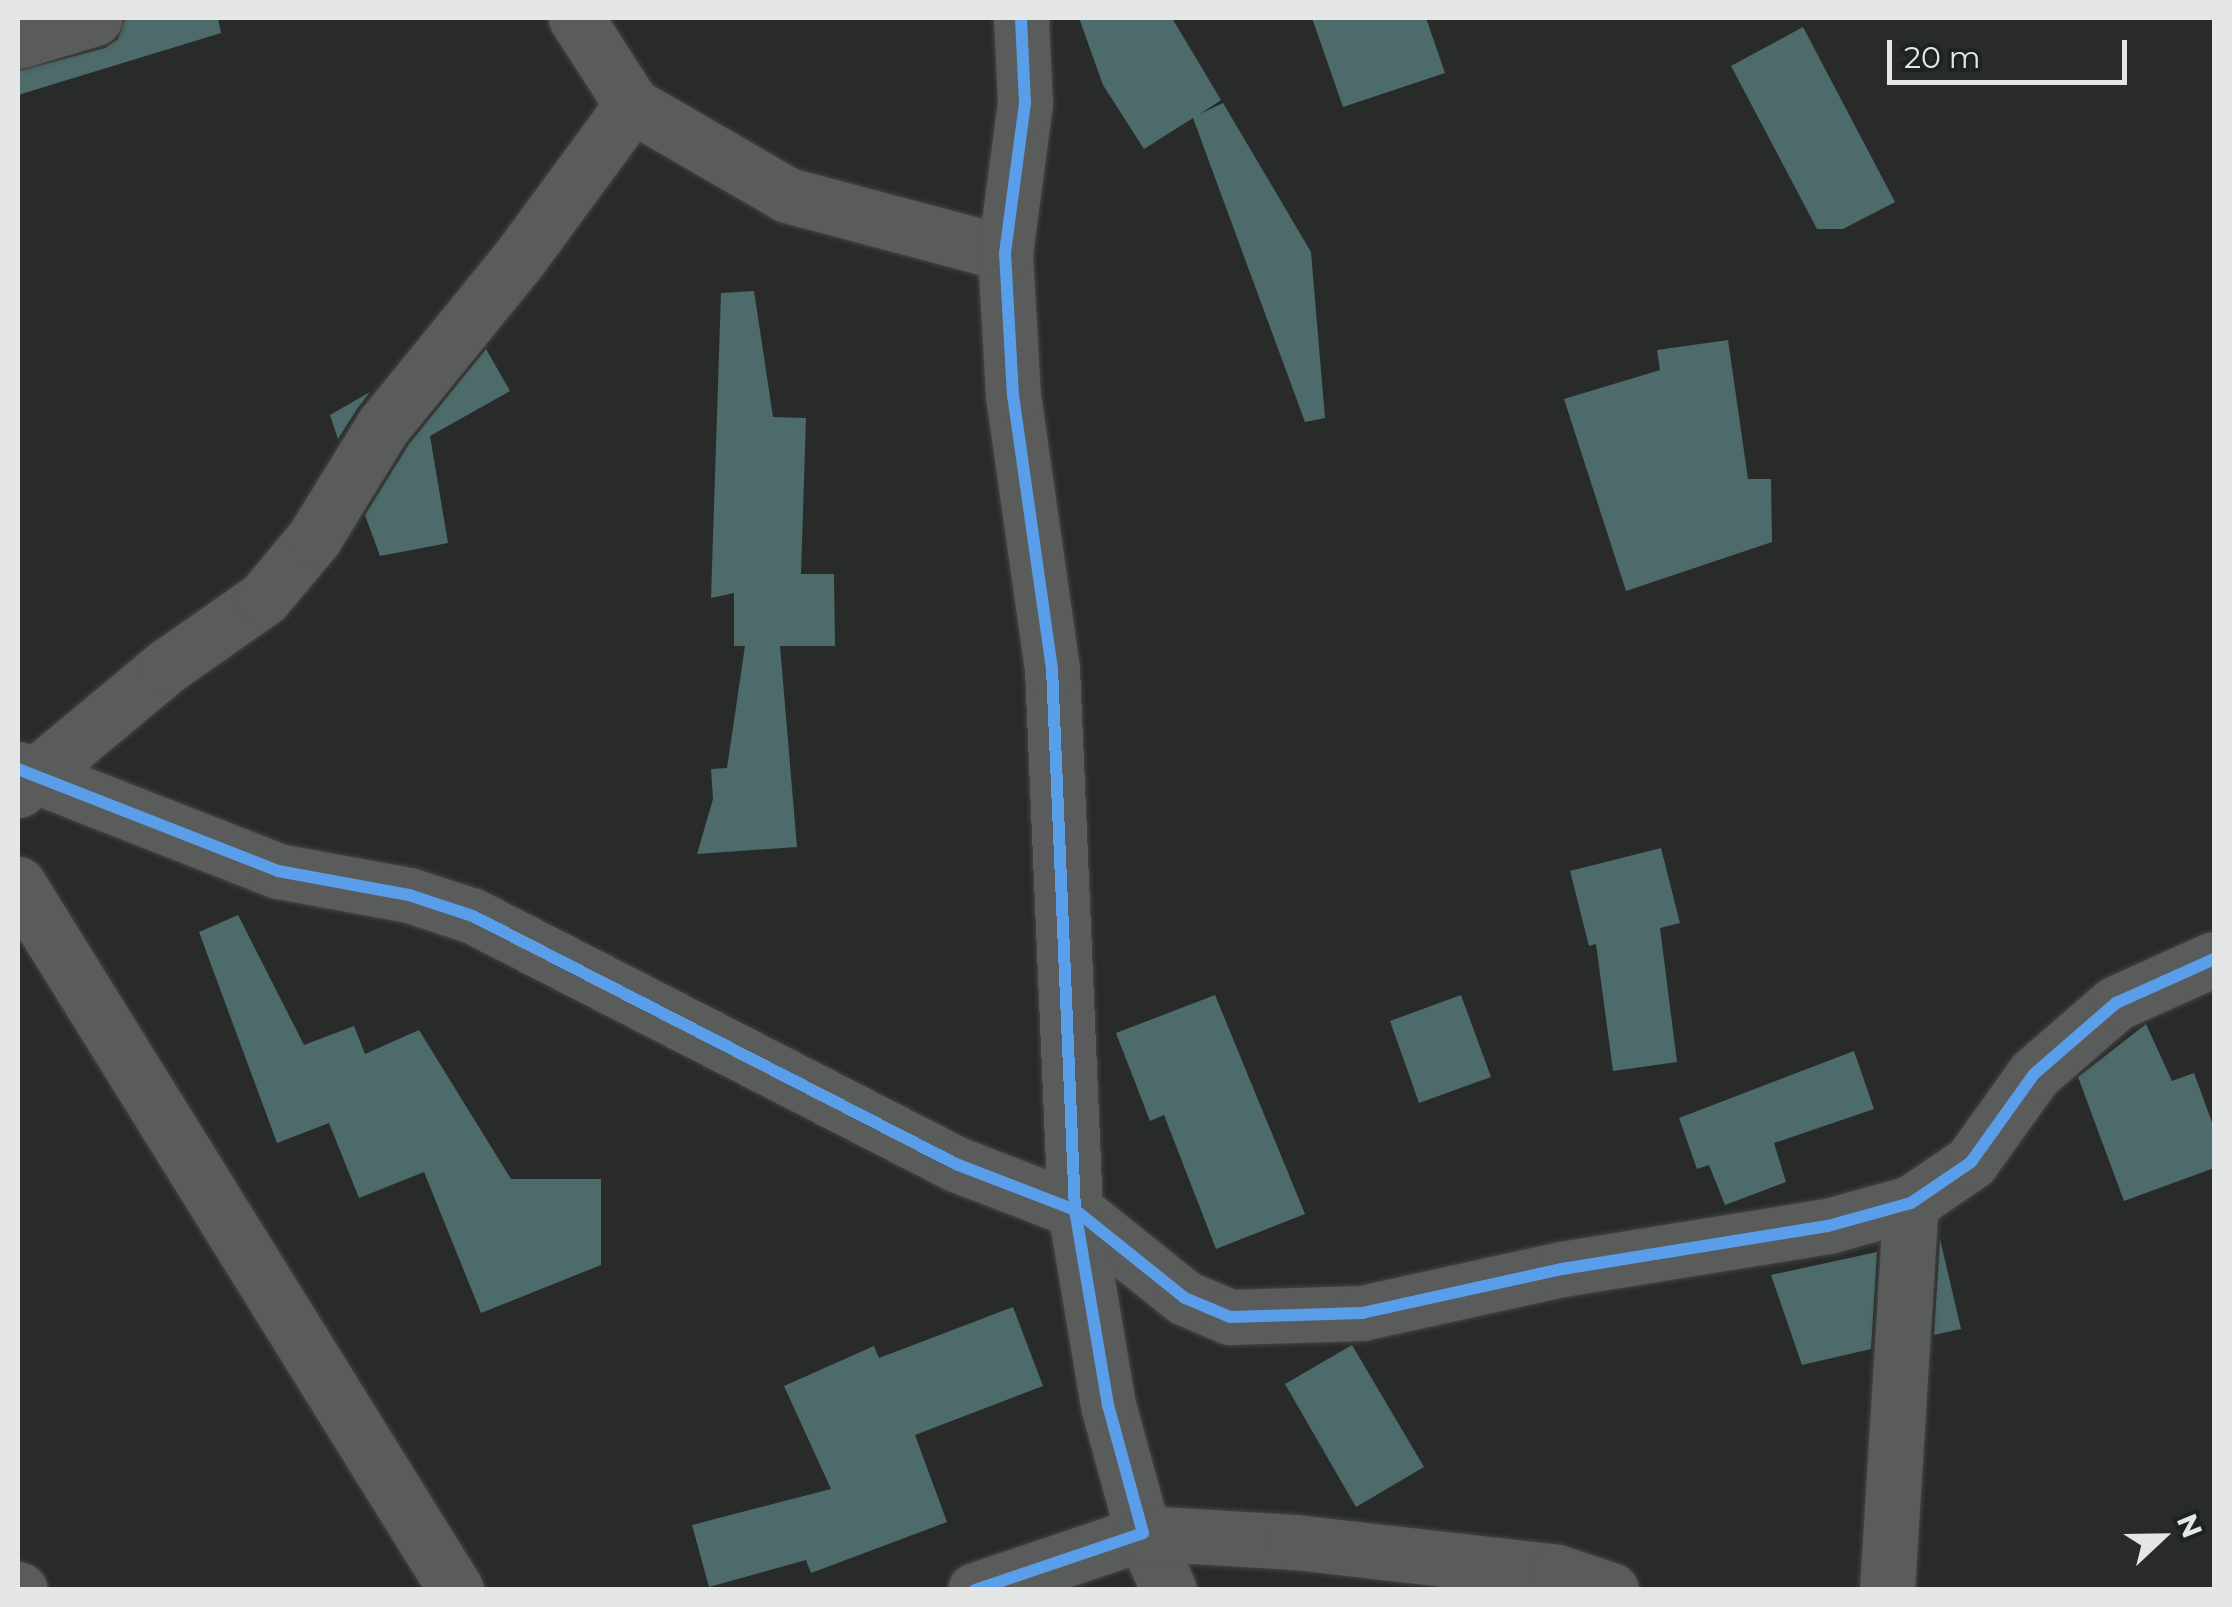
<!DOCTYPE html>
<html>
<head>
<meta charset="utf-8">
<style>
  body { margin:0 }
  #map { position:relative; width:2232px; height:1607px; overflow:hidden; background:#292b2a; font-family:Montserrat,sans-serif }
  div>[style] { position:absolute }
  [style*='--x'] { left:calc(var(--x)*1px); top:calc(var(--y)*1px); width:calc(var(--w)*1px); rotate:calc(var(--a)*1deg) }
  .building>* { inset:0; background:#4c6b6a }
  .roads { filter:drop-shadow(0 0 2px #444645) drop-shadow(0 0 2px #444645) }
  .minor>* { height:55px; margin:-27.5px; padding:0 27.5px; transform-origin:27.5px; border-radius:27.5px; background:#5a5b5b }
  .cycleway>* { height:12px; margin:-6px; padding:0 6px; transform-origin:6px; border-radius:6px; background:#5a9eea }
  span { translate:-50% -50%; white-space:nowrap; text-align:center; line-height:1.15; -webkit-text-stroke:10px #1e2222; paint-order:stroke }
  .frame { position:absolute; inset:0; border:20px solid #e5e7e7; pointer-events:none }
  .north { position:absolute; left:2112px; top:1487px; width:100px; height:100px; -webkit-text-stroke:8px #1e2222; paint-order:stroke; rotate:68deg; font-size:28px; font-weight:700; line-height:40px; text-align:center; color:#e5e7e7 }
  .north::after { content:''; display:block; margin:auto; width:35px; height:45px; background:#e5e7e7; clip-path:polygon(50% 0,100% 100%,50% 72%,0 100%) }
  .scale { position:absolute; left:1887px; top:40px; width:240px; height:45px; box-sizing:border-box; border:5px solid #e5e7e7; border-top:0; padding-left:12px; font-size:30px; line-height:35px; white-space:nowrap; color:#e5e7e7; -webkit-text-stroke:8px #1e2222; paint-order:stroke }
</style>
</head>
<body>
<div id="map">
  <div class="building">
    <div style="clip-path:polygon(125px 18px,218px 18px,221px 33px,18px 95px,18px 71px,105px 48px,118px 39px)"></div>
    <div style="clip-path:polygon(1079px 18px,1172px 18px,1221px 100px,1200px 114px,1223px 103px,1311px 252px,1325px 418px,1305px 422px,1193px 118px,1144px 149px,1103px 85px)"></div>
    <div style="clip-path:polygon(1312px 18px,1426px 18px,1445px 73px,1343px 107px)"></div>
    <div style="clip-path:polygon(1803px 27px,1895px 202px,1843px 229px,1817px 229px,1731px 66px)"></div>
    <div style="clip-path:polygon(754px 291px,773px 417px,806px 418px,801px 574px,834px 574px,835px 646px,780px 646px,797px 847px,697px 854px,713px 799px,711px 769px,727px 768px,745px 646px,734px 646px,734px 593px,711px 598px,721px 293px)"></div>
    <div style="clip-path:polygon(1728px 340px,1748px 479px,1771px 479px,1772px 542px,1626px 591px,1564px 399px,1660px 370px,1657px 350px)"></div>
    <div style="clip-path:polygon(486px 349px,510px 391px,430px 436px,448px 543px,380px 556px,365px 515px,409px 444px)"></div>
    <div style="clip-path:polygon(370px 392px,357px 409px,338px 439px,330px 415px)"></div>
    <div style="clip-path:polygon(1661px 848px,1680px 923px,1660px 928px,1677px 1062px,1613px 1071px,1596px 944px,1589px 946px,1570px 871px)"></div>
    <div style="clip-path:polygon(238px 915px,304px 1045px,354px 1026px,365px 1054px,419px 1030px,511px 1179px,601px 1179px,601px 1265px,481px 1313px,424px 1172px,359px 1198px,329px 1123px,277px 1143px,199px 932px)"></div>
    <div style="clip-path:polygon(1215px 995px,1305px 1214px,1216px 1249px,1164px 1115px,1150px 1121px,1116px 1033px)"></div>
    <div style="clip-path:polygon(1461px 995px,1491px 1077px,1419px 1103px,1390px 1021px)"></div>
    <div style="clip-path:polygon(2146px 1024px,2172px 1081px,2194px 1073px,2214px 1128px,2214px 1168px,2124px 1201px,2078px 1077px)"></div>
    <div style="clip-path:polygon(1854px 1051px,1874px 1109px,1774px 1143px,1786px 1182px,1725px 1205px,1709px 1165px,1697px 1169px,1679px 1118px)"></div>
    <div style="clip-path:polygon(1940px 1239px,1961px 1329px,1934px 1335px)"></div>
    <div style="clip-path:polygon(1877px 1252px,1871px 1349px,1802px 1365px,1771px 1275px)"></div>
    <div style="clip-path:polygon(1013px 1307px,1043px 1386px,915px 1435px,947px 1522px,811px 1573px,806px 1560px,709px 1587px,692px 1525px,831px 1489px,784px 1386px,874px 1346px,879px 1358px)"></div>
    <div style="clip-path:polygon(1352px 1345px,1424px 1467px,1356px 1507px,1285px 1384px)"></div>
  </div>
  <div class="roads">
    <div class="minor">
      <div style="--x:576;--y:18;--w:103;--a:57.2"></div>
      <div style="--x:632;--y:105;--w:179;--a:30.1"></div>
      <div style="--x:787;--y:195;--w:226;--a:14.9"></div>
      <div style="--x:18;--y:41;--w:80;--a:-16.6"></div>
      <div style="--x:18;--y:769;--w:279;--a:21.4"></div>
      <div style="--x:278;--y:871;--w:133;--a:10.4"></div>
      <div style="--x:409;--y:895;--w:67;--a:18.2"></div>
      <div style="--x:473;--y:916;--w:543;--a:27.18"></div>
      <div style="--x:956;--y:1164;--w:128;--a:21.1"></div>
      <div style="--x:1075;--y:1210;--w:141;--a:38.7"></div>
      <div style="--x:1185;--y:1298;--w:49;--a:22.9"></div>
      <div style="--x:1230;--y:1317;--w:132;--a:-1.7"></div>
      <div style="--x:1362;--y:1313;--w:205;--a:-12.4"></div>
      <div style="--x:1562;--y:1269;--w:269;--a:-9.2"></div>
      <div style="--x:1828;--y:1226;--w:86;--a:-15.5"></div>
      <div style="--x:1911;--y:1203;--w:73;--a:-34.3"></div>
      <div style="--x:1971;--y:1162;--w:108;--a:-54.4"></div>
      <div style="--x:2034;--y:1074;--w:108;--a:-40.9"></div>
      <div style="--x:2116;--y:1003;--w:107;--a:-24.2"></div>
      <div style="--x:18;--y:790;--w:194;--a:-39.8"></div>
      <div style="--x:167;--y:666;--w:118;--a:-35"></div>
      <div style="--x:264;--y:598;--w:78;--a:-50.2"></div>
      <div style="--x:314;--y:538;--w:132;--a:-58.4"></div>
      <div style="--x:383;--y:426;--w:214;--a:-50.9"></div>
      <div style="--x:518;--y:260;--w:192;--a:-53.7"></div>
      <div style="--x:18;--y:884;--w:831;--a:58.18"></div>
      <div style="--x:18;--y:1589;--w:2;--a:27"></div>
      <div style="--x:975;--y:1590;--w:177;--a:-18.7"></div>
      <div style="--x:1143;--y:1533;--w:133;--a:-105.3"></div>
      <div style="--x:1108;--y:1405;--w:198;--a:-99.6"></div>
      <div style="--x:1075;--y:1210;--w:541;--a:-92.43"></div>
      <div style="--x:1052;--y:669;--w:276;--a:-98.1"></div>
      <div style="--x:1013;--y:396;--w:143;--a:-93.2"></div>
      <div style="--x:1005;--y:253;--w:151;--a:-82.4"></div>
      <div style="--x:1025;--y:103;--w:85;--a:-92.7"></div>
      <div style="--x:1169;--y:1590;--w:63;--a:-114.5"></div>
      <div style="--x:1143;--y:1533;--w:152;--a:3.4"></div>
      <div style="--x:1295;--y:1542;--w:264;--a:6.5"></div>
      <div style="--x:1557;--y:1572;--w:57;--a:18.4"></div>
      <div style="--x:1887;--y:1590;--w:388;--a:-86.5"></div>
    </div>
  </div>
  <div class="cycleway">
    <div style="--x:18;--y:769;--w:279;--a:21.4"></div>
    <div style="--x:278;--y:871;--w:133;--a:10.4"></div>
    <div style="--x:409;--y:895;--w:67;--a:18.2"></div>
    <div style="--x:473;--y:916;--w:543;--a:27.18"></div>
    <div style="--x:956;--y:1164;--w:128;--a:21.1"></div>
    <div style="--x:1075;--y:1210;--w:141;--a:38.7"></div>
    <div style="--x:1185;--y:1298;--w:49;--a:22.9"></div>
    <div style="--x:1230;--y:1317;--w:132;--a:-1.7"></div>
    <div style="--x:1362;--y:1313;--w:205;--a:-12.4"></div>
    <div style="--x:1562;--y:1269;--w:269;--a:-9.2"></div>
    <div style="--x:1828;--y:1226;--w:86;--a:-15.5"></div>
    <div style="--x:1911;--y:1203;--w:73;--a:-34.3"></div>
    <div style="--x:1971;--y:1162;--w:108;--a:-54.4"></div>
    <div style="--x:2034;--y:1074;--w:108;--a:-40.9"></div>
    <div style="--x:2116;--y:1003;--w:107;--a:-24.2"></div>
    <div style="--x:975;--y:1590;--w:177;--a:-18.7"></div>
    <div style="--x:1143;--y:1533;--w:133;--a:-105.3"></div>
    <div style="--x:1108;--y:1405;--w:198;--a:-99.6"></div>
    <div style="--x:1075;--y:1210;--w:541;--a:-92.43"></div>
    <div style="--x:1052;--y:669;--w:276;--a:-98.1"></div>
    <div style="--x:1013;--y:396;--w:143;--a:-93.2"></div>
    <div style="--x:1005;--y:253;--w:151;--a:-82.4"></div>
    <div style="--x:1025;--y:103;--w:85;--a:-92.7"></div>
  </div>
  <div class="frame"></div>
  <div class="north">N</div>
  <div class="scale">20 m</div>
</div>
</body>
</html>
